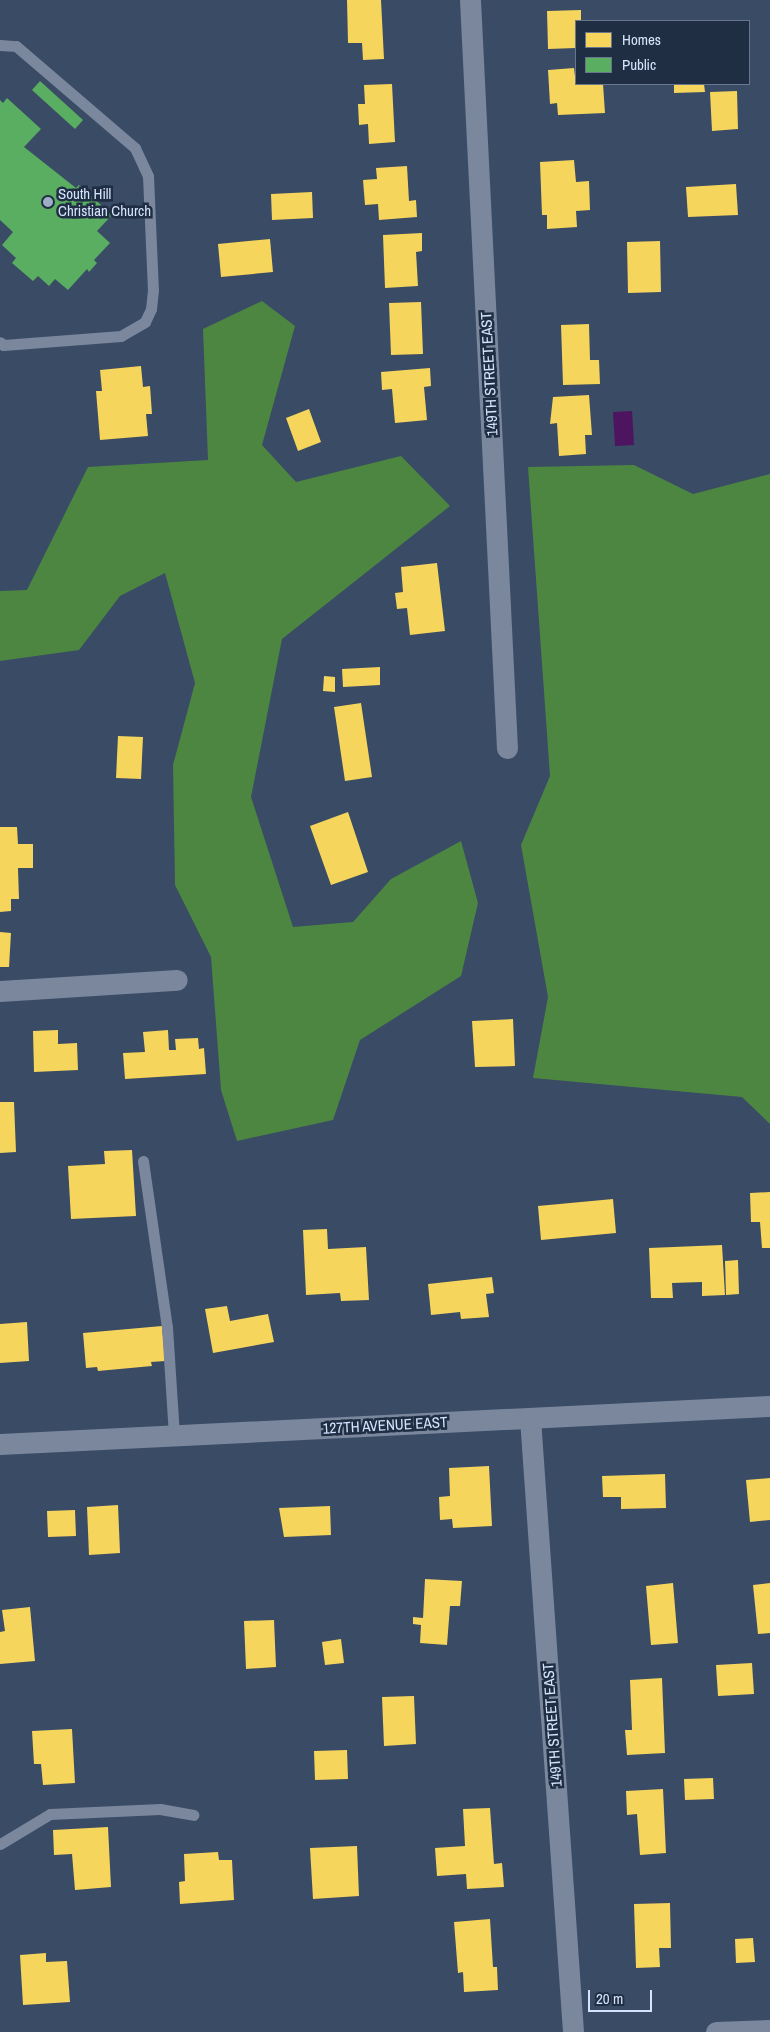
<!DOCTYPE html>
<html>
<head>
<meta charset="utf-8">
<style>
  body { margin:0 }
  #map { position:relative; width:770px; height:2032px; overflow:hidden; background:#3a4b65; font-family:"Archivo Narrow",sans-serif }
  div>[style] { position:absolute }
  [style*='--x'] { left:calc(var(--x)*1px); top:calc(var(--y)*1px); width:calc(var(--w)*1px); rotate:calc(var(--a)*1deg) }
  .forest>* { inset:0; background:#4c8641 }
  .water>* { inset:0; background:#4d155f }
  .homes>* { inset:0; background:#f6d55c }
  .public>* { inset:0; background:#5aae61 }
  .lane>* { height:11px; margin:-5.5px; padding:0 5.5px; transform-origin:5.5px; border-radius:5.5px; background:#7a879c }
  .street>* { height:21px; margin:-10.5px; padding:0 10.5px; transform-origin:10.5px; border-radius:10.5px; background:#7a879c }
  .dots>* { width:14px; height:14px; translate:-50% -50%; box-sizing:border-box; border:2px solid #202e44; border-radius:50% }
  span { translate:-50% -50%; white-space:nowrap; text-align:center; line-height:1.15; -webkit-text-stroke:5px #202e44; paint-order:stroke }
  .poi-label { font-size:15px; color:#d5e4fc }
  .left { translate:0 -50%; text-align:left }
  .street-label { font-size:15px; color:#d5e4fc }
  .legend { position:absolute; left:575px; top:20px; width:175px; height:65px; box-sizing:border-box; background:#202e44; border:1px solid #68778e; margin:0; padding:6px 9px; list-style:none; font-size:15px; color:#d5e4fc }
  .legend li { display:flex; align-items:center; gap:10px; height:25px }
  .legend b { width:25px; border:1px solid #68778e }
  .scale { position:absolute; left:588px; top:1990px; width:64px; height:22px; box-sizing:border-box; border:2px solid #d5e4fc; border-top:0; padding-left:6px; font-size:15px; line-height:18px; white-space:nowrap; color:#d5e4fc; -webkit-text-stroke:4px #202e44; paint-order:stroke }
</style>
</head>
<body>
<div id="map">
  <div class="forest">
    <div style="clip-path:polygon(262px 301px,295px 326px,262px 445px,296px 482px,401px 456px,450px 506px,282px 639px,251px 797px,293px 927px,353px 922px,391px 879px,461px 841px,478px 903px,461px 976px,360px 1040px,333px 1120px,237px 1141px,221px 1090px,211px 957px,175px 885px,173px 765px,195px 683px,165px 573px,120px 596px,79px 650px,0 661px,0 591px,27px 590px,88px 467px,208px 460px,203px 329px)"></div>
    <div style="clip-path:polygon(634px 465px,693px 494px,770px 474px,770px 1124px,742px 1097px,533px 1078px,548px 997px,521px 845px,550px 776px,528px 467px)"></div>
  </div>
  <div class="water">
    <div style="clip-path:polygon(632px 411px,634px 445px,615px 446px,613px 412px)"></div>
  </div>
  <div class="homes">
    <div style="clip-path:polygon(347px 0,381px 0,384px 59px,363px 60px,362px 43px,348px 43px)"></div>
    <div style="clip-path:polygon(581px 10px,581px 21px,576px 21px,576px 48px,548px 49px,547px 11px)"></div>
    <div style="clip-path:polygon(574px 68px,576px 84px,603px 84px,605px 113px,558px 115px,557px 103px,550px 104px,548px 70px)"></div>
    <div style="clip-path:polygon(392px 84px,395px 142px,369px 144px,368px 124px,359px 125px,358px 104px,365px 104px,364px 85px)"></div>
    <div style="clip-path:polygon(674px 84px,704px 84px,705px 92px,674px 93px)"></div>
    <div style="clip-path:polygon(737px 91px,738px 129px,712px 131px,710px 92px)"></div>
    <div style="clip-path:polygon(574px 160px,576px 182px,589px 181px,590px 210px,576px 211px,577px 227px,547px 229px,547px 215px,542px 215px,540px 162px)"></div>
    <div style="clip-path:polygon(407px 166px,409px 201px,416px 200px,417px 217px,379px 220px,378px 204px,365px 205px,363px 180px,377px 179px,376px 168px)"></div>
    <div style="clip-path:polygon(736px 184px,738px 215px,688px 217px,686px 187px)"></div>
    <div style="clip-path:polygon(312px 192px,313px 218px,272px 220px,271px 194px)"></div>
    <div style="clip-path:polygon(422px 233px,422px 251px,416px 252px,418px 286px,385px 288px,383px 235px)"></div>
    <div style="clip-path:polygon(270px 239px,273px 272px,221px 277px,218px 244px)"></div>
    <div style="clip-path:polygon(660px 241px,661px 292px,628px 293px,627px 242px)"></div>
    <div style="clip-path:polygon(421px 302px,423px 354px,391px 355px,389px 303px)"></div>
    <div style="clip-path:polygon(589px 324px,590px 360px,599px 360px,600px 384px,563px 385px,561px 325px)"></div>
    <div style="clip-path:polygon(141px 366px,143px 387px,150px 386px,152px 414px,146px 414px,148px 436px,100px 440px,96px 391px,102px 391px,100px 370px)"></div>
    <div style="clip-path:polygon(430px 368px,431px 386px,424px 387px,427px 420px,395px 423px,392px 389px,382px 390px,381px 372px)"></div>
    <div style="clip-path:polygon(589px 395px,592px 435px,585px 435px,586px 454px,559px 456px,557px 423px,550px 424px,553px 397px)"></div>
    <div style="clip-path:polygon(309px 409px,321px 442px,298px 451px,286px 418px)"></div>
    <div style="clip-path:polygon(437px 563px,445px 631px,410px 635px,407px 608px,397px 609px,395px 593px,403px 592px,401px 567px)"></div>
    <div style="clip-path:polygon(380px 667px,380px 685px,343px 687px,342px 669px)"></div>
    <div style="clip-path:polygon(324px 676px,335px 677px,335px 692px,323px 691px)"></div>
    <div style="clip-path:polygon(361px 703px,372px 777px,345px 781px,334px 707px)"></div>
    <div style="clip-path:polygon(118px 736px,143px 737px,141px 779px,116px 778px)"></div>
    <div style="clip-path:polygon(348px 812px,368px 872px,331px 885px,310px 826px)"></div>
    <div style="clip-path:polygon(0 827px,17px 827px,18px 844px,33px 844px,33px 868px,18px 868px,19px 899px,11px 899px,11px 911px,0 912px)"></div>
    <div style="clip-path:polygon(0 932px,11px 933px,9px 967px,0 967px)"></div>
    <div style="clip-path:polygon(513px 1019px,515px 1066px,475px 1067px,472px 1021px)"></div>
    <div style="clip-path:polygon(58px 1030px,58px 1044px,77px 1043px,78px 1070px,34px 1072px,33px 1031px)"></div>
    <div style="clip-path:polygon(168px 1030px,169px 1050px,176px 1050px,175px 1039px,198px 1038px,199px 1049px,204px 1048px,206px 1074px,125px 1079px,123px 1053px,145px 1052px,143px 1032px)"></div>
    <div style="clip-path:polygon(0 1102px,14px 1102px,16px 1152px,0 1153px)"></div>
    <div style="clip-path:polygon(132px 1150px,136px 1216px,71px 1219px,68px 1166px,105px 1164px,104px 1151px)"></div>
    <div style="clip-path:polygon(770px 1192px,770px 1248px,762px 1248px,760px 1222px,751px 1222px,750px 1193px)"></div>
    <div style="clip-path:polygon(613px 1199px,616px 1233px,541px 1240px,538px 1206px)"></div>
    <div style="clip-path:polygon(327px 1229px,328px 1249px,366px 1247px,369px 1300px,341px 1301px,340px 1293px,306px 1295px,303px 1230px)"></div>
    <div style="clip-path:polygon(722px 1245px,725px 1295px,702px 1296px,702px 1282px,672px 1283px,673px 1298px,651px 1298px,649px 1248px)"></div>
    <div style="clip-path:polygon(738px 1260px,739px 1294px,726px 1295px,725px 1261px)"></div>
    <div style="clip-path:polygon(492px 1277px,494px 1293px,486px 1294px,489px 1317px,461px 1319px,460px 1312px,431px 1315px,428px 1284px)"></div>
    <div style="clip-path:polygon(227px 1306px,230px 1321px,268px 1314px,274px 1342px,213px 1353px,205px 1309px)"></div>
    <div style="clip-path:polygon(27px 1322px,29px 1361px,0 1363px,0 1324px)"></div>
    <div style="clip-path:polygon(162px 1326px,165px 1361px,151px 1362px,152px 1366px,98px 1371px,97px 1367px,86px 1368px,83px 1333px)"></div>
    <div style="clip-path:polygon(489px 1466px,492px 1526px,453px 1528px,452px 1519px,440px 1520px,439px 1497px,450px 1496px,449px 1468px)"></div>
    <div style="clip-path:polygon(665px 1474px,666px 1508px,621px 1509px,621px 1497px,603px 1497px,602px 1476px)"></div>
    <div style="clip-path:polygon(770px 1478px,770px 1520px,750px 1522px,746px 1480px)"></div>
    <div style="clip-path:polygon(118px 1505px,120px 1553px,89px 1555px,87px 1507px)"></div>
    <div style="clip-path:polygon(330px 1506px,331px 1535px,284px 1537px,279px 1508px)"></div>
    <div style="clip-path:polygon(75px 1510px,76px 1536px,48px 1537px,47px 1511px)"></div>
    <div style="clip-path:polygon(425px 1579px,462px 1581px,460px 1606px,450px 1606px,447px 1645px,420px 1643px,421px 1625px,413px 1624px,413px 1617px,423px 1618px)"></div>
    <div style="clip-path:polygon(673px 1583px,678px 1643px,651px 1645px,646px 1586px)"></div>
    <div style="clip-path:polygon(770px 1583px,770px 1633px,758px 1634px,753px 1585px)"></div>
    <div style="clip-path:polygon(30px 1607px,35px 1661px,0 1664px,0 1632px,5px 1631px,2px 1610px)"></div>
    <div style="clip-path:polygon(274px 1620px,276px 1667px,246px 1669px,244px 1621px)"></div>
    <div style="clip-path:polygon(341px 1639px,344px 1663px,325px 1665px,322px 1642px)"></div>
    <div style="clip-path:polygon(752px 1663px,754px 1694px,718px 1696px,716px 1665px)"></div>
    <div style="clip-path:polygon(662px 1678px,665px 1753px,627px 1755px,625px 1730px,632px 1730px,630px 1680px)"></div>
    <div style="clip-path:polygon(414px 1696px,416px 1744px,384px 1746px,382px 1697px)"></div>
    <div style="clip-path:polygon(72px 1729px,75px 1783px,43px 1785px,41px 1764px,34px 1764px,32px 1731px)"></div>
    <div style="clip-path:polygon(347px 1750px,348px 1779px,315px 1780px,314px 1751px)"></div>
    <div style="clip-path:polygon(713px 1778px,714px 1799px,685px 1800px,684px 1779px)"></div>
    <div style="clip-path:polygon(663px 1789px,666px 1853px,640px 1855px,637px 1814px,627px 1815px,626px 1791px)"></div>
    <div style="clip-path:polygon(490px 1808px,494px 1864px,502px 1863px,504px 1887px,467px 1889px,466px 1874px,437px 1876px,435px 1848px,465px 1846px,463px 1809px)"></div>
    <div style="clip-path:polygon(108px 1827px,111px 1887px,75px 1890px,72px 1854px,54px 1855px,53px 1830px)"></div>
    <div style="clip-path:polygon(357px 1846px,359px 1896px,313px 1899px,310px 1848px)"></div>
    <div style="clip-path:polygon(218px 1852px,219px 1860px,232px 1860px,234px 1900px,180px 1904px,179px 1882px,185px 1881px,184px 1854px)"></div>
    <div style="clip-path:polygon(670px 1903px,671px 1948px,659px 1948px,660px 1967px,636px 1968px,634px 1904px)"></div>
    <div style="clip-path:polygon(490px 1919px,493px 1967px,497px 1967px,498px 1990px,464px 1992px,463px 1972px,458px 1973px,454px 1922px)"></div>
    <div style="clip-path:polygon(753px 1938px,755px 1962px,736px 1963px,735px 1939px)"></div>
    <div style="clip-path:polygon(46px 1953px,46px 1962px,67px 1961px,70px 2002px,23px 2005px,20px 1955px)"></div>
  </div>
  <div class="public">
    <div style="clip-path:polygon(40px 81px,83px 120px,75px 129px,32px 90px)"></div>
    <div style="clip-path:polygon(7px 98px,41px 129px,24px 147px,76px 188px,79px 185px,112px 215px,97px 231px,110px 243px,94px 260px,97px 263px,89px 272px,87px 269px,68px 290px,55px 279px,49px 286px,38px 276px,33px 281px,12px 263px,16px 258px,2px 245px,13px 232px,0 220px,0 100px,3px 103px)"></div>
  </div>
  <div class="lane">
    <div style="--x:0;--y:45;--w:16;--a:4"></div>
    <div style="--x:16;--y:46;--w:157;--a:40.6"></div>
    <div style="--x:135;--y:148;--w:31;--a:65"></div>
    <div style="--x:148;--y:176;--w:114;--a:87.5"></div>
    <div style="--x:153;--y:290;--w:19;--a:96"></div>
    <div style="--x:151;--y:309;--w:14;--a:115"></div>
    <div style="--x:145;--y:322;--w:28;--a:150"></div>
    <div style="--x:121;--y:336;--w:118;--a:175.6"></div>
    <div style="--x:3;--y:345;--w:4;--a:-135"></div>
    <div style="--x:143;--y:1161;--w:168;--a:81.8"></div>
    <div style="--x:167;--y:1327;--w:108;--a:86.3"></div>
    <div style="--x:0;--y:1844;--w:58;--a:-31"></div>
    <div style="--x:50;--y:1814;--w:110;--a:-2.6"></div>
    <div style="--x:160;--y:1809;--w:34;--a:10"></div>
  </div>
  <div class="street">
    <div style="--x:470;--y:0;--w:749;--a:87.17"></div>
    <div style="--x:0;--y:991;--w:177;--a:-3.6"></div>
    <div style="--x:530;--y:1418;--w:616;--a:85.99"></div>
    <div style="--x:0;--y:1444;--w:771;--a:-2.83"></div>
    <div style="--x:716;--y:2032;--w:54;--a:-2.1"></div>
  </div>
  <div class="dots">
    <div style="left:48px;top:202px;background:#9faec7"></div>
  </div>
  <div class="poi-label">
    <span class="left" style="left:58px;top:202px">South Hill<br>Christian Church</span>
  </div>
  <div class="street-label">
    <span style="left:489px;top:374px;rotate:-93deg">149TH STREET EAST</span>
    <span style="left:385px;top:1425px;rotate:-3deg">127TH AVENUE EAST</span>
    <span style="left:552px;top:1725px;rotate:-94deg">149TH STREET EAST</span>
  </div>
  <ul class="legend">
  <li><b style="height:14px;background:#f6d55c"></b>Homes</li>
  <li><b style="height:14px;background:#5aae61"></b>Public</li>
  </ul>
  <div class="scale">20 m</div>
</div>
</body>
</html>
